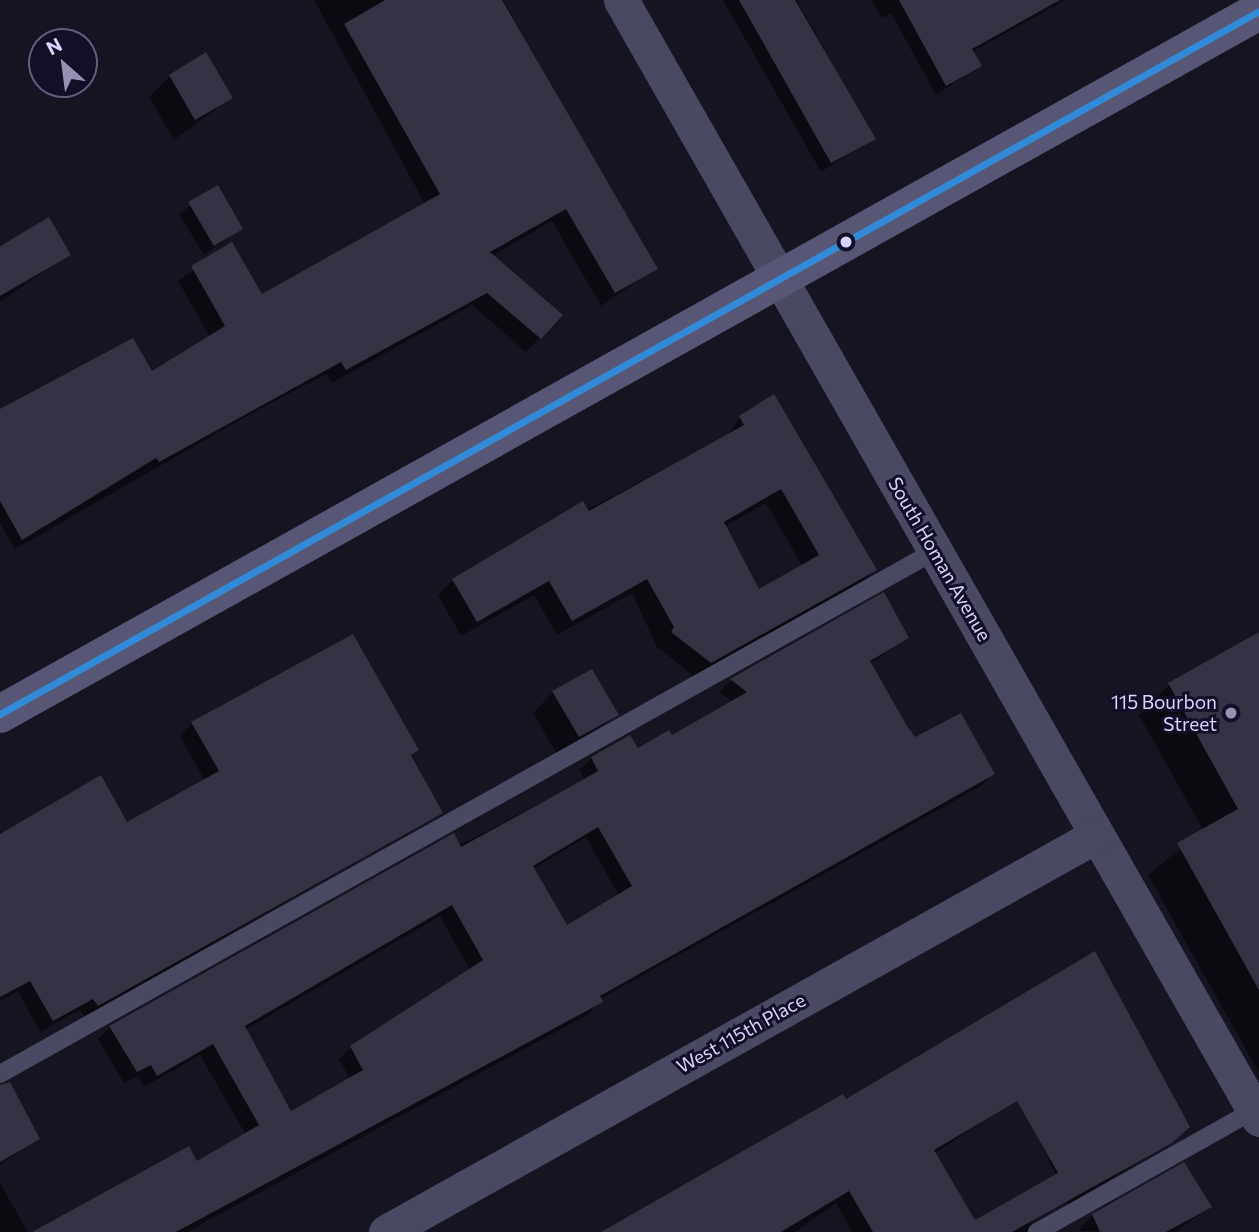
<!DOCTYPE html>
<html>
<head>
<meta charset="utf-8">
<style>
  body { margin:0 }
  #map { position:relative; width:1259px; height:1232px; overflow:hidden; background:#161421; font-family:Commissioner,sans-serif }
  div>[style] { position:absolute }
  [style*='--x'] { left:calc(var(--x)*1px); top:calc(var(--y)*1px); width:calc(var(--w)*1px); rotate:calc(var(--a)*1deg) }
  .shadow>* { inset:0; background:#0007 }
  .building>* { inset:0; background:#343243 }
  .lane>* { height:18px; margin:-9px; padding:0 9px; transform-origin:9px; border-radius:9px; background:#4a4962 }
  .street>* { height:35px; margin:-17.5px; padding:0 17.5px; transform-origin:17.5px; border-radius:17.5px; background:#4a4962 }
  .secondary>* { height:38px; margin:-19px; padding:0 19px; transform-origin:19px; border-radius:19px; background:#575674 }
  .bus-1>* { height:7px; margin:-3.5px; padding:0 3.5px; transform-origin:3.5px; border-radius:3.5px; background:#338bd7 }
  .dots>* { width:19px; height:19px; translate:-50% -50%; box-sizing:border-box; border:4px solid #130f26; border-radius:50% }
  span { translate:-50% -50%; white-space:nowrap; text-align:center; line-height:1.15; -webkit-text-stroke:6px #130f26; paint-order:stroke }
  .street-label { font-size:19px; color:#d9d4ff }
  .poi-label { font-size:19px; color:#d9d4ff }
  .right { translate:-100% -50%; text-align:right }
  .north { position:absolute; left:28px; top:28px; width:70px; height:70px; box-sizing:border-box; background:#130f26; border:2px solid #625e7d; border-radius:50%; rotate:332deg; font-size:19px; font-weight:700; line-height:28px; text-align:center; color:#d9d4ff }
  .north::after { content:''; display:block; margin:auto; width:24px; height:32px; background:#9591b1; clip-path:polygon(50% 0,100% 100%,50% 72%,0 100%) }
</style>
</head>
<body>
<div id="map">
  <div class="shadow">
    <div style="clip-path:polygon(314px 0,503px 0,655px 269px,601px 306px,552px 221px,492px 256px,561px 315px,526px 352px,472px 305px,332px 383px,327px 374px,261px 408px,15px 549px,0 523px,0 411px,152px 373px,210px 337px,178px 281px,231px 244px,261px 296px,425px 204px)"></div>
    <div style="clip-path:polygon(723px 0,797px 0,874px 138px,821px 172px)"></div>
    <div style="clip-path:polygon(871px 0,1065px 0,972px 52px,980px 66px,936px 95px,891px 13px,882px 18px)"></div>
    <div style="clip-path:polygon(170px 76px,231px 98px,174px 140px,149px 97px)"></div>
    <div style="clip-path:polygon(217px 187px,241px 229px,204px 255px,179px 214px)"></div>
    <div style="clip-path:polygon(48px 219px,69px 254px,0 302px,0 245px)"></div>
    <div style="clip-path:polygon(evenodd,740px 417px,875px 570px,860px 585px,695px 677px,657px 647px,632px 593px,557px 635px,534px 595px,461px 636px,438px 595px,453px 580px,727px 436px,740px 417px,766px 503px,803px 567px,758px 591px,724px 527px,766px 503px)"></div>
    <div style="clip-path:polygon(evenodd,884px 595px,907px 638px,870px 664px,914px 740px,993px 774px,981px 786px,600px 999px,589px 1014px,187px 1232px,35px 1232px,196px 1164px,246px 1135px,200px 1055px,144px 1087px,138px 1076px,124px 1083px,98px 1039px,110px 1027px,585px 780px,579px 770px,592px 758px,629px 737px,637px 750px,671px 738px,733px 702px,719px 692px,731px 680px,884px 595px,586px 837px,619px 896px,566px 927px,533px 869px,586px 837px,884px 595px,440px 916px,470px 971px,351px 1047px,339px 1059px,350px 1079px,290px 1113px,245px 1030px,440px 916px)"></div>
    <div style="clip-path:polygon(1259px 634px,1259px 1073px,1148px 875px,1203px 830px,1139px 715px,1169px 685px)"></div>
    <div style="clip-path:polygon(353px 636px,441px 813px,85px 1017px,80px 1010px,40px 1032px,18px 991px,0 1001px,0 829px,3px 835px,126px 824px,205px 781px,180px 736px,192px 723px)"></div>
    <div style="clip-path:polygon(553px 692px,617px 715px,558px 756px,533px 713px)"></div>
    <div style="clip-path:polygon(1094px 954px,1174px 1140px,1069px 1205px,1006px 1065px,1001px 1109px,934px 1154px,975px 1222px,1033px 1220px,1027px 1232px,852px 1232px,836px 1203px,795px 1232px,602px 1232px,845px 1101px)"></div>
    <div style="clip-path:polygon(0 1087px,38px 1138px,0 1165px)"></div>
    <div style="clip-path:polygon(0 1183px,28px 1232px,0 1232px)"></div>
    <div style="clip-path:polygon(1210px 1206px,1176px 1232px,1078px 1231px,1093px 1215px)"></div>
  </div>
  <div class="building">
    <div style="clip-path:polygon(385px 0,502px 0,658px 269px,615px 293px,566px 209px,490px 252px,563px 315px,541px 339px,487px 293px,346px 370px,341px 362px,159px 462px,156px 458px,22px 540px,0 501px,0 409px,133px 338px,152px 371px,225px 326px,191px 266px,232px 242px,262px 294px,440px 194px,344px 24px)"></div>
    <div style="clip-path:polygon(739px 0,795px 0,876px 139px,831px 163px)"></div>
    <div style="clip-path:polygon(899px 0,1060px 0,972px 49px,982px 66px,946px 86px)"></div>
    <div style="clip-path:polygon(206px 52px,233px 98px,195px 120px,169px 75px)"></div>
    <div style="clip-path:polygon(218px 185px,243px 229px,214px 246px,188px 202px)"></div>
    <div style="clip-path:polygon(49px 217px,71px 255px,0 296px,0 246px)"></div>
    <div style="clip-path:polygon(evenodd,774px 394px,877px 570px,711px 663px,671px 632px,674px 627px,647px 579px,572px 621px,549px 581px,477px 622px,452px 579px,583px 501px,589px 511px,744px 425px,739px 416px,774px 394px,781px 489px,819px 555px,759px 589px,724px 522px,781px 489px)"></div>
    <div style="clip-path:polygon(evenodd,884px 592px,909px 638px,870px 661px,907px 726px,915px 737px,961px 713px,995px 774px,600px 996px,603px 1002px,176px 1232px,32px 1232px,189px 1146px,197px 1161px,259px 1125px,213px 1044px,157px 1076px,151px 1065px,137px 1072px,109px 1026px,454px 833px,461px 847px,570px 787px,598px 771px,591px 757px,630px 735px,638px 748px,669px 730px,672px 735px,747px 692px,730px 679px,884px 592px,598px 827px,632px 886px,567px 925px,533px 866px,598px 827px,884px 592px,452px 905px,483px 960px,350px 1046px,363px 1070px,291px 1111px,245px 1026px,452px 905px)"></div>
    <div style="clip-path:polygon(1259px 632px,1259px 990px,1177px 843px,1238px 809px,1168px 683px)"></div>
    <div style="clip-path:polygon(353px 634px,419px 750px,411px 755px,443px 813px,98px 1006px,93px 999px,53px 1021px,30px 981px,0 997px,0 834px,101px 775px,127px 822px,219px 771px,191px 722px)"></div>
    <div style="clip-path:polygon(592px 669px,619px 715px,579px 737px,552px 691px)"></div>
    <div style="clip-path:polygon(evenodd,1095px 951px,1190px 1127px,1172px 1143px,1012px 1232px,873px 1232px,849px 1191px,781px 1232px,601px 1232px,843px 1094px,846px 1099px,1095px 951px,1017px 1101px,1058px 1173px,975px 1220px,934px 1150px,1017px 1101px)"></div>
    <div style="clip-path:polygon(10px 1082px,40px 1139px,0 1162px,0 1085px)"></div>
    <div style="clip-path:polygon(1184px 1162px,1212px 1207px,1166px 1232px,1100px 1232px,1092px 1214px)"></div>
  </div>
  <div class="lane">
    <div style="--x:0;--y:1074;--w:1071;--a:-29.22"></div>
    <div style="--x:1037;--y:1232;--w:249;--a:-29.3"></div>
  </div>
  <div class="street">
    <div style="--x:621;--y:0;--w:1288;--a:60.31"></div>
    <div style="--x:386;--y:1232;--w:814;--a:-29.18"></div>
  </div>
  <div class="secondary">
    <div style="--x:0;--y:714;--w:1442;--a:-29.18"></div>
  </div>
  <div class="bus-1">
    <div style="--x:0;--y:714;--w:1442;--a:-29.18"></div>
  </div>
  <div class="dots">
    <div style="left:846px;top:242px;background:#d9d4ff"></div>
    <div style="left:1231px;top:713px;background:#9591b1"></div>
  </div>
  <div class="street-label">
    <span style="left:940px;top:559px;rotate:60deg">South Homan Avenue</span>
    <span style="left:741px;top:1033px;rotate:-29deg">West 115th Place</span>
  </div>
  <div class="poi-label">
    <span class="right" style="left:1217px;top:713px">115 Bourbon<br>Street</span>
  </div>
  <div class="north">N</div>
</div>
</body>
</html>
